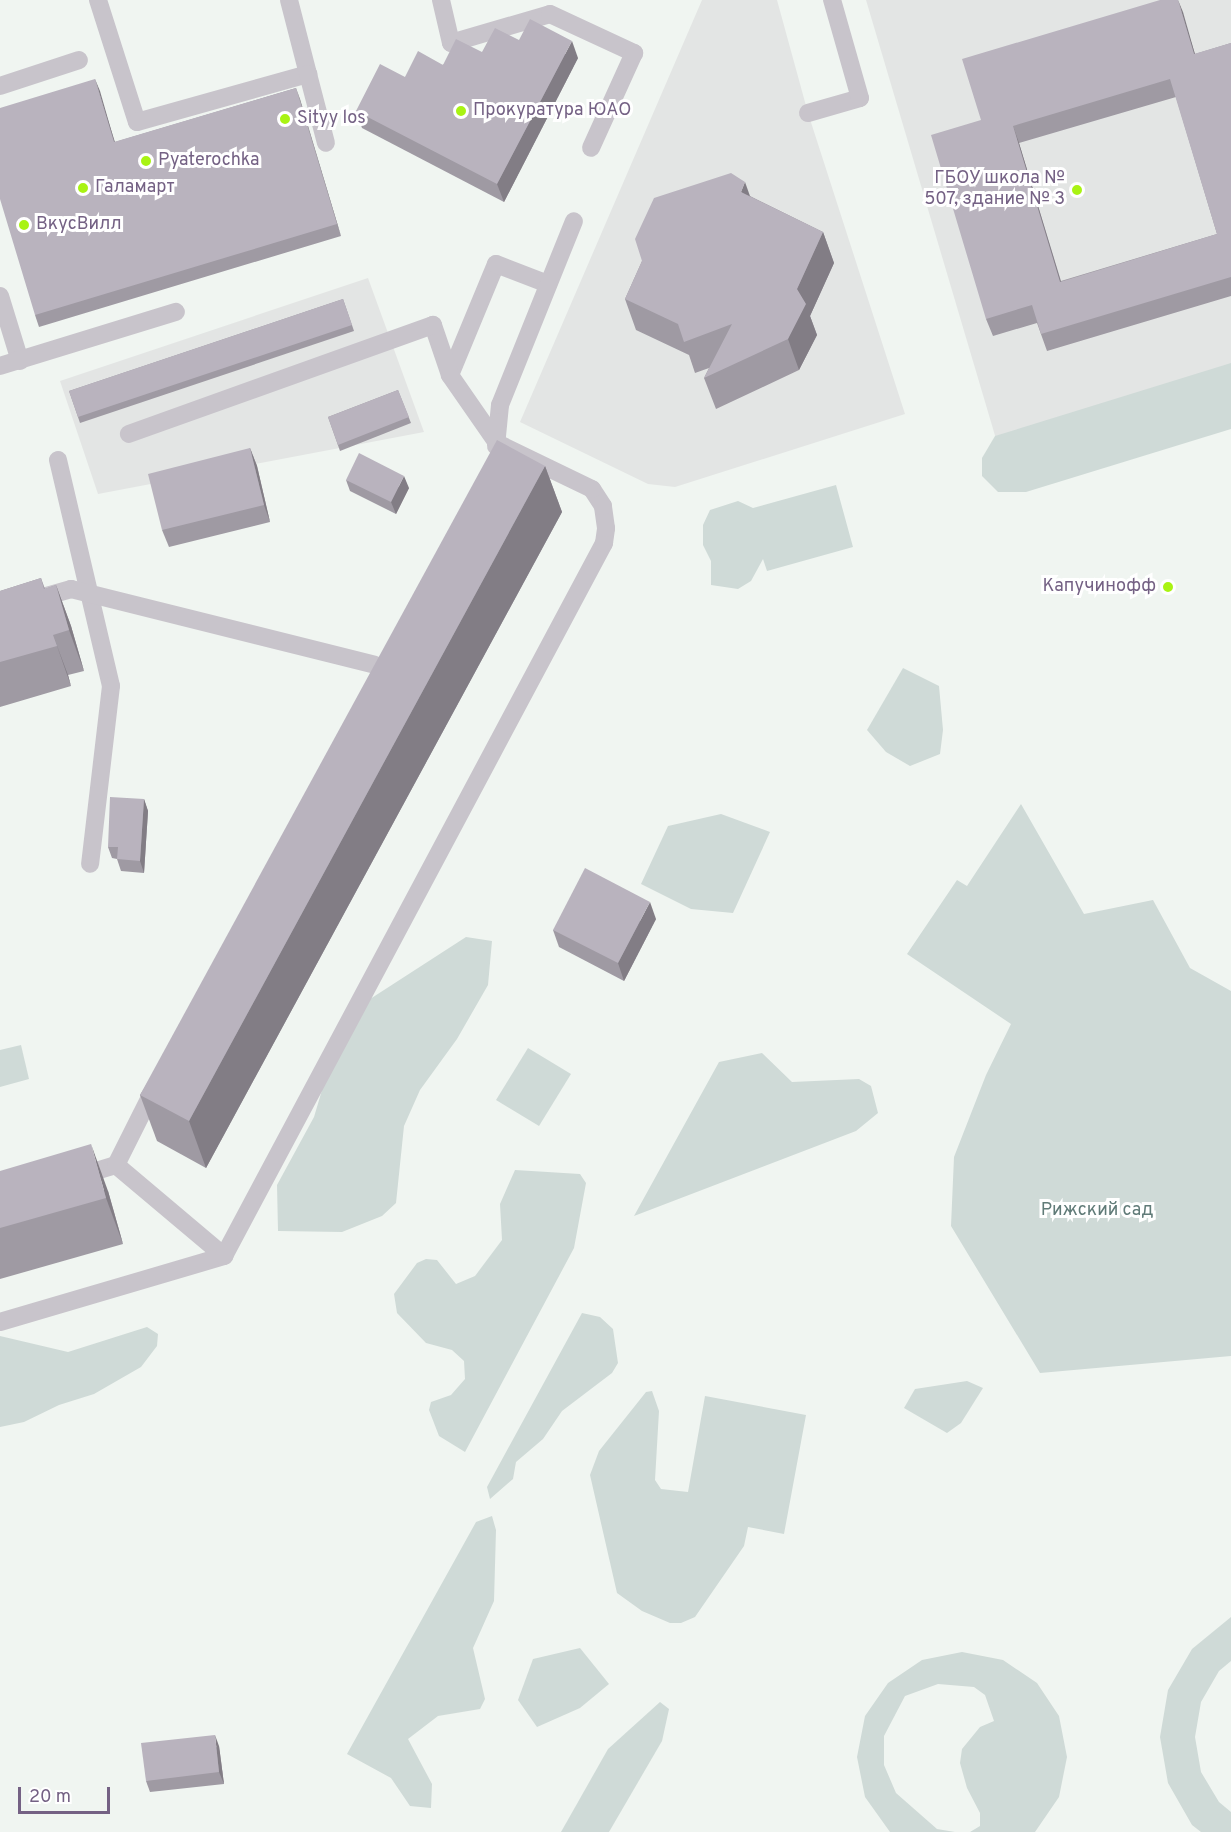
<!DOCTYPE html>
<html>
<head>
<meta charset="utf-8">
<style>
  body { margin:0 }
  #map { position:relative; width:1231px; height:1832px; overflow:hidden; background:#f0f5f1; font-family:Overpass,sans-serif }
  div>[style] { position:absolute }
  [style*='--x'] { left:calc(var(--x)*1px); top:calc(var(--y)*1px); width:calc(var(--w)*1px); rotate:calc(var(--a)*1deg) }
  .built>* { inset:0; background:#e3e5e4 }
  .green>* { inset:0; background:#cfdad7 }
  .service>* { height:18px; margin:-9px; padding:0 9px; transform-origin:9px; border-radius:9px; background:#c8c4cb }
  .wall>* { inset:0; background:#9f9aa3 }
  .shaded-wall>* { inset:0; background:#827d85 }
  .building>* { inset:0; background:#b9b3be }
  .dots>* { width:16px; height:16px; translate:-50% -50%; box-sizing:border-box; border:3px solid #fff; border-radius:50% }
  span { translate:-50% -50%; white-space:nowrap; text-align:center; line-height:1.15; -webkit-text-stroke:6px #fff; paint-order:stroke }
  .poi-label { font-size:18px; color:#746184 }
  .left { translate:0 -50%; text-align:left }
  .right { translate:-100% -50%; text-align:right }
  .park-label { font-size:18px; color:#607b78 }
  .scale { position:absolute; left:18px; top:1787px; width:92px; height:27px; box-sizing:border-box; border:3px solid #746184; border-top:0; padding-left:8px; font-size:18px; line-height:21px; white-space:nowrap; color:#746184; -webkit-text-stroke:4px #fff; paint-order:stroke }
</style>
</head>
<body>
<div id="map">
  <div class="built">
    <div style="clip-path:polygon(702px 0,777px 0,808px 113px,905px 414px,675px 487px,648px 484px,520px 422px)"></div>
    <div style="clip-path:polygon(866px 0,1231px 0,1231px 381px,999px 449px)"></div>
    <div style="clip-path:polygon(368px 278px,424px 432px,98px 494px,60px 381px)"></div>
  </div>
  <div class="green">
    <div style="clip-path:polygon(1231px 363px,1231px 429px,1026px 492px,998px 492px,982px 476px,982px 458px,995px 436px)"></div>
    <div style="clip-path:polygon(836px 485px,853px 547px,767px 571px,763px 559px,751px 581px,738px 589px,711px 585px,711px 561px,703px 545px,703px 525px,710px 510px,738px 501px,753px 508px)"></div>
    <div style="clip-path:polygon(903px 668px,939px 686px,943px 730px,940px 754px,910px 766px,886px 752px,867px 730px)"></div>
    <div style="clip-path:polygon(1021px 804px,1084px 914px,1153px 900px,1190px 968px,1231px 991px,1231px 1356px,1040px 1373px,951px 1226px,954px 1157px,986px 1075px,1011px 1024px,907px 954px,957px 880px,967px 886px)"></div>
    <div style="clip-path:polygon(721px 814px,770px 832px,733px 913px,691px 909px,641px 884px,668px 826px)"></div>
    <div style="clip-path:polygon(466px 937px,492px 941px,488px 985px,457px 1039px,420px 1090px,404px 1126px,396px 1203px,382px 1216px,342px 1232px,278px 1231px,277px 1185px,314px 1117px,325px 1080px,367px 1001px)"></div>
    <div style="clip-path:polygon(21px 1045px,29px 1079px,0 1087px,0 1050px)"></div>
    <div style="clip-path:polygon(528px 1048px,571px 1074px,539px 1126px,496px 1100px)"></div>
    <div style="clip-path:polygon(762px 1053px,792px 1082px,859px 1079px,871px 1086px,878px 1113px,856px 1131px,634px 1216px,719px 1062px)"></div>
    <div style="clip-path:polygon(515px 1170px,580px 1174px,586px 1183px,574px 1248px,465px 1452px,439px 1436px,429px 1410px,431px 1402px,451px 1395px,465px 1379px,464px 1361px,452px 1350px,426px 1343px,397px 1313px,394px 1294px,417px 1263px,426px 1259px,437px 1260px,456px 1284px,475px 1276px,502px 1240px,500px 1204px)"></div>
    <div style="clip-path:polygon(582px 1313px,600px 1317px,613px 1329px,618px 1363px,612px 1373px,562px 1411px,543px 1439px,516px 1462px,513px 1479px,490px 1499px,487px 1487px)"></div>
    <div style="clip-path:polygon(147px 1327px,158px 1334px,157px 1346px,141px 1367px,94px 1394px,59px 1405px,24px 1422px,0 1427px,0 1336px,68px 1352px)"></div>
    <div style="clip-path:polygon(967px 1381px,983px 1388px,961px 1423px,947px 1433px,904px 1408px,915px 1389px)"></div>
    <div style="clip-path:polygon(652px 1391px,659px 1411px,655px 1480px,661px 1489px,688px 1492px,705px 1396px,806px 1415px,784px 1534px,748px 1527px,744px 1546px,695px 1617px,681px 1623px,670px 1623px,642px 1611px,617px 1593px,590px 1475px,599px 1451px,646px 1392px)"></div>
    <div style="clip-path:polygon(492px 1516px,496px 1530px,494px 1601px,473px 1648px,485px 1699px,480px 1709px,438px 1716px,408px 1739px,432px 1784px,431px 1808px,410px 1806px,391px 1778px,347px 1754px,476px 1522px)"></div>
    <div style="clip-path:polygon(1231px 1617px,1231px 1661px,1219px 1671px,1201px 1702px,1195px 1737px,1201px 1772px,1219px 1802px,1231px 1812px,1231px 1832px,1201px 1832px,1192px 1825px,1168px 1783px,1160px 1737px,1168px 1690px,1192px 1649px)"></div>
    <div style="clip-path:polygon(580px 1648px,609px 1684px,580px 1708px,537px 1727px,518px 1700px,533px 1659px)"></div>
    <div style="clip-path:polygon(962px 1652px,1003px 1660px,1037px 1683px,1059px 1716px,1067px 1757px,1059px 1797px,1035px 1832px,970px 1832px,980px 1826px,980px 1813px,967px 1788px,960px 1763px,962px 1749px,980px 1727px,994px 1721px,985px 1695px,974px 1687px,938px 1684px,905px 1696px,884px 1736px,884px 1765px,896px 1793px,937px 1829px,955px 1832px,890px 1832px,865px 1797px,857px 1757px,865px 1716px,888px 1683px,922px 1660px)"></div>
    <div style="clip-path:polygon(660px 1702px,669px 1709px,662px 1741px,609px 1832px,561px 1832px,608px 1749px)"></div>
  </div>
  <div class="service">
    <div style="--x:98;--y:0;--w:128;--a:72.3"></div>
    <div style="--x:137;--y:122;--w:178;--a:-15.7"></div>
    <div style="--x:308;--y:74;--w:76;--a:-104.4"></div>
    <div style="--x:441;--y:0;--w:44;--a:76.9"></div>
    <div style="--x:451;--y:43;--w:103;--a:-16.3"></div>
    <div style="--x:550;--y:14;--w:93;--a:24.9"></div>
    <div style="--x:634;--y:53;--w:104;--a:114.4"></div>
    <div style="--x:308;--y:74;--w:71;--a:75.4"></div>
    <div style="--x:0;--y:86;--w:83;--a:-18.2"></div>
    <div style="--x:808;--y:113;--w:54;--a:-16.1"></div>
    <div style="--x:860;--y:98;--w:102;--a:-105.9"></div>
    <div style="--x:0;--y:296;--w:68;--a:72.9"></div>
    <div style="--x:0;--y:366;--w:184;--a:-17.1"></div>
    <div style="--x:450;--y:375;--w:120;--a:-67.5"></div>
    <div style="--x:496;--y:264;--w:56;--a:21"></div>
    <div style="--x:496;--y:446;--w:41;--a:-84.4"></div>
    <div style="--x:500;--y:405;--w:198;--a:-68.1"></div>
    <div style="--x:58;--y:460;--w:232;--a:76.8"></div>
    <div style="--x:111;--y:686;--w:179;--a:96.7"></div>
    <div style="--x:0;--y:609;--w:74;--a:-15.7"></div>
    <div style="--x:71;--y:589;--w:313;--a:14"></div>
    <div style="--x:116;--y:1165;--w:141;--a:40.1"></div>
    <div style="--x:76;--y:1177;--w:42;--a:-16.7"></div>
    <div style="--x:116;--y:1165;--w:87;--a:-63.4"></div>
    <div style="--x:0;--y:1322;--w:234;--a:-16.4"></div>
    <div style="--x:224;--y:1256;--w:808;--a:-61.94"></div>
    <div style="--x:604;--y:543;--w:15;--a:-82"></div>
    <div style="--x:606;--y:528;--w:22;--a:-98"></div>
    <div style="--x:603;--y:506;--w:20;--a:-123"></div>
    <div style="--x:592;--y:489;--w:106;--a:-154.2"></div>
    <div style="--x:497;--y:443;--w:83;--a:-124.7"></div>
    <div style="--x:450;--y:375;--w:53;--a:-108.8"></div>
    <div style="--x:433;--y:325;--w:323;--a:160.3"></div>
  </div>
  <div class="wall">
    <div style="clip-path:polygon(evenodd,1178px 0,1195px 54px,1231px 43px,1231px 296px,1047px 351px,1037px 323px,993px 336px,986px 319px,981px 120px,1178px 0,1176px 97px,1217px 234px,1061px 281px,1019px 143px,1176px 97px)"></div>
    <div style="clip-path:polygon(519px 40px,578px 58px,504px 202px,362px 128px,356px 111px,405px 77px)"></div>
    <div style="clip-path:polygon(95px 79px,115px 142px,296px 88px,341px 236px,39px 327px,35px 315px)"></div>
    <div style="clip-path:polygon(750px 196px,823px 232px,834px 263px,810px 316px,817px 335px,799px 370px,716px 409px,704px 378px,709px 368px,695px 373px,689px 355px,636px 330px,625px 299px,642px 261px)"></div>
    <div style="clip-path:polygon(343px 299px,354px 331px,80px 423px,69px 391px)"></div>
    <div style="clip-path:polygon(398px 390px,411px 423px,340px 451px,328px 417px)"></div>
    <div style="clip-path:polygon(250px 448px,257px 466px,270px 522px,169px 547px,162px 530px)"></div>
    <div style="clip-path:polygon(545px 466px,562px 512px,206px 1168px,157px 1141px,140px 1095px)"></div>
    <div style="clip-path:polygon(346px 480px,409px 488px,396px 514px,350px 491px)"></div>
    <div style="clip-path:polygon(41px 578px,45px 589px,56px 585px,71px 626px,84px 671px,68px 675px,71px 686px,0 707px,0 591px)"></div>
    <div style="clip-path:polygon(144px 799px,148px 811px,144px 873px,121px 871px,117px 859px,112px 858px,108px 847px)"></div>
    <div style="clip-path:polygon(656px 919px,624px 981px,559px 947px,553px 930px)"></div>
    <div style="clip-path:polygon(0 1171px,108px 1191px,123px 1244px,0 1279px)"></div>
    <div style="clip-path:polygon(219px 1746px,224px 1784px,150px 1792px,146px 1781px)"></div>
  </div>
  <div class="shaded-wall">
    <div style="clip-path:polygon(1178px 0,1183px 12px,1200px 72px,1194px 54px)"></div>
    <div style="clip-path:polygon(572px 41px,578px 58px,504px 202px,497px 184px)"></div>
    <div style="clip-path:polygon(95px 79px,100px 91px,118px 154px,114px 142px)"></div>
    <div style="clip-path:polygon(296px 88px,300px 99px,341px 236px,337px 224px)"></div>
    <div style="clip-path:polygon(1013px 126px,1019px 143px,1066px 299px,1060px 282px)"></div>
    <div style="clip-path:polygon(745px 182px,756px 213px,741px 192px)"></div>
    <div style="clip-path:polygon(823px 232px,834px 263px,810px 316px,817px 335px,799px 370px,788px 339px,797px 289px)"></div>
    <div style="clip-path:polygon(250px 448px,257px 466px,270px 522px,264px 505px)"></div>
    <div style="clip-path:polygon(545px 466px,562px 512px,206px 1168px,189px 1121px)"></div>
    <div style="clip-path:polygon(404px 476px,409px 488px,396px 514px,391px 502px)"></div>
    <div style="clip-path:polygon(56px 585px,71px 626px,84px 671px,69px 630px)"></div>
    <div style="clip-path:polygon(53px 635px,68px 675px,71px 686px,57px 646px)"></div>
    <div style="clip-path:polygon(144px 799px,148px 811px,144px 873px,140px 861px)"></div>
    <div style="clip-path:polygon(650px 902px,656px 919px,624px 981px,618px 963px)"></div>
    <div style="clip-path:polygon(91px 1144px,108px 1191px,123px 1244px,106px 1198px)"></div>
    <div style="clip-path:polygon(215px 1735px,219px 1746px,224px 1784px,219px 1772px)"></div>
  </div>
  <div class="building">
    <div style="clip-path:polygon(evenodd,1160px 0,1178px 0,1194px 54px,1231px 43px,1231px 277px,1041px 334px,1032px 305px,986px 319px,931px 135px,981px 120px,962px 59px,1160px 0,1170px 79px,1217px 234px,1060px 282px,1013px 126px,1170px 79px)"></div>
    <div style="clip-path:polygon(530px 19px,572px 41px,497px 184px,356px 111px,380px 64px,405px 77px,418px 51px,443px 65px,456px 39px,482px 52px,495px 28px,519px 40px)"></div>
    <div style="clip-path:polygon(95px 79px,114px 142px,296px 88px,337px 224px,35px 315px,0 199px,0 108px)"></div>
    <div style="clip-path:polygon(731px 173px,745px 182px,741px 192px,823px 232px,797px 289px,806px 304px,788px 339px,704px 378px,732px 324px,684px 342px,678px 324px,625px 299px,642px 261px,635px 239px,654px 198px)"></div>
    <div style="clip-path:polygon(343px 299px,352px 325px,78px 417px,69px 391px)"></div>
    <div style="clip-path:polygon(398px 390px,409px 417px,338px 445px,328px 417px)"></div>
    <div style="clip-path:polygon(497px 440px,545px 466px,189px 1121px,140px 1095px)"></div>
    <div style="clip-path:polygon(250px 448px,264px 505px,162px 530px,148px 474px)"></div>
    <div style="clip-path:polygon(359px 453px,404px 476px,391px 502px,346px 480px)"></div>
    <div style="clip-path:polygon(41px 578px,44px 589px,56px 585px,69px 630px,53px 635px,57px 646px,0 662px,0 591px)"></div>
    <div style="clip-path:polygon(110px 797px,144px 799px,140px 861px,117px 859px,118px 847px,108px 847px)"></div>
    <div style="clip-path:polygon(585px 868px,650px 902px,618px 963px,553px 930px)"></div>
    <div style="clip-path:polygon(91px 1144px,106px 1198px,0 1228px,0 1171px)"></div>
    <div style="clip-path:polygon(215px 1735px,219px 1772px,146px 1781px,141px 1743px)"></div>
  </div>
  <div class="dots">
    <div style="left:461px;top:111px;background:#a9f313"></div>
    <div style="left:285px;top:119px;background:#a9f313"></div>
    <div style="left:146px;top:161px;background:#a9f313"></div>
    <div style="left:83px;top:188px;background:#a9f313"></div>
    <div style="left:1077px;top:190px;background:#a9f313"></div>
    <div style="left:24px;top:225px;background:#a9f313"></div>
    <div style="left:1168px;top:587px;background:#a9f313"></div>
  </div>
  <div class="poi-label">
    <span class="left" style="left:473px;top:111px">Прокуратура ЮАО</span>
    <span class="left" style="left:297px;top:119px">Sityy los</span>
    <span class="left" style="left:158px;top:161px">Pyaterochka</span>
    <span class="right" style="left:1065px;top:190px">ГБОУ школа №<br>507, здание № 3</span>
    <span class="left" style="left:95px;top:188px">Галамарт</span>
    <span class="left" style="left:36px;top:225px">ВкусВилл</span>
    <span class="right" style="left:1156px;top:587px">Капучинофф</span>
  </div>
  <div class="park-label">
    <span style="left:1097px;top:1211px">Рижский сад</span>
  </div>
  <div class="scale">20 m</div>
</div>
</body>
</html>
